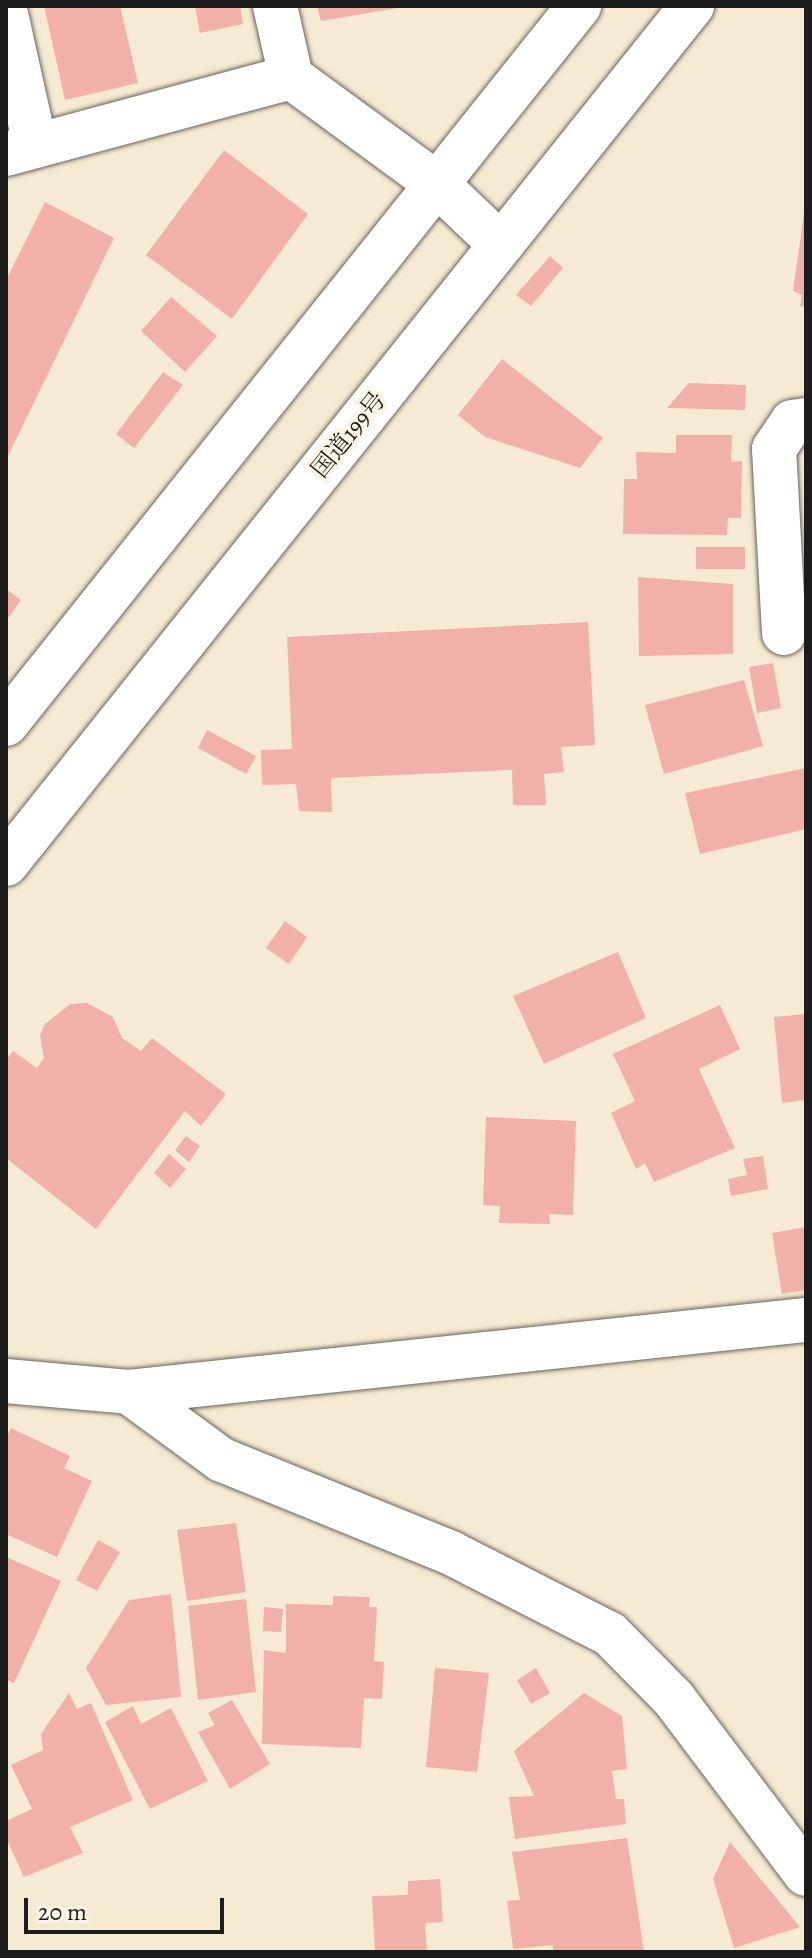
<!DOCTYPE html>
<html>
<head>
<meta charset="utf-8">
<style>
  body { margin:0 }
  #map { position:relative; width:812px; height:1958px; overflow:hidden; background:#f7ead3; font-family:Alegreya,"Noto Serif JP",serif }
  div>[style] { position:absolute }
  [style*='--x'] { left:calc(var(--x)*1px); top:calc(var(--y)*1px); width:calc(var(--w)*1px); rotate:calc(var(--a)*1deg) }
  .building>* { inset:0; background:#f1b1a9 }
  .roads { filter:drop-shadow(0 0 2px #69645c) drop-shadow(0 0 2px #69645c) }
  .minor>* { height:44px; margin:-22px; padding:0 22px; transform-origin:22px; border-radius:22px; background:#fff }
  .highway>* { height:44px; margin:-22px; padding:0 22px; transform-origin:22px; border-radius:22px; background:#fff }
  span { translate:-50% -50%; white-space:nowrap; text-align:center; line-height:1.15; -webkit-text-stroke:8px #fcf5e5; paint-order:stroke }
  .street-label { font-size:24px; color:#1c1c1c }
  .frame { position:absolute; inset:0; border:8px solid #1c1c1c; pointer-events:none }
  .scale { position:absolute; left:24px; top:1898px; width:200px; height:36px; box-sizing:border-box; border:4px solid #1c1c1c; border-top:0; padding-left:10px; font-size:24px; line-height:28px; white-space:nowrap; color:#1c1c1c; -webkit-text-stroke:6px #fcf5e5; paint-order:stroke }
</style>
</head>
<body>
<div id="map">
  <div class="building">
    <div style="clip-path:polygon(44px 6px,120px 6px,138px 83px,65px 100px)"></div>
    <div style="clip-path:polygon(195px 6px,240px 6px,243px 24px,200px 33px)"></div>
    <div style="clip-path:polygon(317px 6px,398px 6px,398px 8px,321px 21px)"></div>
    <div style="clip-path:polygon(224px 150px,308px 214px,232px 319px,146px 255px)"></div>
    <div style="clip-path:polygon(45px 202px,114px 238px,6px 460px,6px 280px)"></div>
    <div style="clip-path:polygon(805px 206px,806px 206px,806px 307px,800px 306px,802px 295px,793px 291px)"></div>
    <div style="clip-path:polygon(550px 256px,563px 268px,531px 306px,516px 295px)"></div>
    <div style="clip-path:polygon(171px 297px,217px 336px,185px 372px,141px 331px)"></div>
    <div style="clip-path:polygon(502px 359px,603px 438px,580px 468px,485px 437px,458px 415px)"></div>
    <div style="clip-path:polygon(163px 372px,183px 385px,134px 448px,116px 434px)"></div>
    <div style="clip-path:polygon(689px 383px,746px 385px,745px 410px,667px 408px)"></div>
    <div style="clip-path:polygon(676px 435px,732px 435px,731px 462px,742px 461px,741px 518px,728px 518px,727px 535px,623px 534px,624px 479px,637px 479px,636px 452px,676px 453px)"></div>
    <div style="clip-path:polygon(696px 547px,745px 547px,745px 569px,696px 569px)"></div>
    <div style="clip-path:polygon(638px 577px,733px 584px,733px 654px,639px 656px)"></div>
    <div style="clip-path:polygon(6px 589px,21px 600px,6px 621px)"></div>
    <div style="clip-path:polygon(588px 622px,595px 745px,561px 747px,564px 772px,544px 774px,546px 805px,513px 805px,512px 770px,331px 778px,332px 812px,299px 811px,296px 784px,262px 785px,261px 750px,292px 749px,287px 637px)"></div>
    <div style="clip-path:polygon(773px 663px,781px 708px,757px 713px,749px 667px)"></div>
    <div style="clip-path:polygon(744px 680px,763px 746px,664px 774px,645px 705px)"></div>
    <div style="clip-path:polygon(207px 730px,256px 756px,246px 774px,198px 748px)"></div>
    <div style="clip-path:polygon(806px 768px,806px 829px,700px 854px,685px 793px)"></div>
    <div style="clip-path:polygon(285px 921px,307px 937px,289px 964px,266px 948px)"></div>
    <div style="clip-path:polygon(618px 952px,646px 1018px,544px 1064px,513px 996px)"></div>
    <div style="clip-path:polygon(87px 1003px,113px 1017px,122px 1038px,141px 1051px,152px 1038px,226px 1094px,201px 1126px,185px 1111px,96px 1229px,6px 1158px,6px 1060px,13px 1051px,37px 1068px,44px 1058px,40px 1035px,45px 1024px,70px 1004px)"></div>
    <div style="clip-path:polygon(720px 1005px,740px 1049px,699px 1069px,735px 1148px,654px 1182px,645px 1163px,636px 1169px,611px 1113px,635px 1101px,613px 1054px)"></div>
    <div style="clip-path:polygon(806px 1014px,806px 1100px,782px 1103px,774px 1017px)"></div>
    <div style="clip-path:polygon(486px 1117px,576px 1121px,573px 1215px,549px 1214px,550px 1224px,499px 1223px,500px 1206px,483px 1205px)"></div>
    <div style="clip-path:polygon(186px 1136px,200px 1146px,189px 1162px,175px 1150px)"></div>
    <div style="clip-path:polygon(169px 1154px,186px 1169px,170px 1188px,154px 1173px)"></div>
    <div style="clip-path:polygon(763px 1156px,768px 1189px,731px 1196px,728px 1179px,747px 1175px,743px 1159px)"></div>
    <div style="clip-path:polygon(806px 1227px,806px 1290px,782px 1294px,772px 1233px)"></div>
    <div style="clip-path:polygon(11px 1428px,70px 1456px,64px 1468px,92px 1481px,57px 1557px,6px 1534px,6px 1438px)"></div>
    <div style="clip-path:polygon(236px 1523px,246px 1592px,187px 1601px,177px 1530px)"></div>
    <div style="clip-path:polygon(98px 1540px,120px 1552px,97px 1591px,76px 1580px)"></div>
    <div style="clip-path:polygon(6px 1557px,61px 1581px,14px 1683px,6px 1680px)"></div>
    <div style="clip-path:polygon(171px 1594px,181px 1697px,106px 1705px,86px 1668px,129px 1600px)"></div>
    <div style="clip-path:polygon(333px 1596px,370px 1597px,369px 1607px,377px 1607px,374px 1661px,384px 1662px,382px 1699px,364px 1698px,361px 1748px,262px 1744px,264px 1650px,286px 1653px,286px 1604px,333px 1605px)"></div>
    <div style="clip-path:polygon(246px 1599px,256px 1692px,198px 1700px,188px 1606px)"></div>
    <div style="clip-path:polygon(264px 1607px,283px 1609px,281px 1632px,263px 1631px)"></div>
    <div style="clip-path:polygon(435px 1668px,489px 1673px,477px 1772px,426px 1767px)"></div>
    <div style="clip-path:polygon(536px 1668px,550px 1693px,531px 1704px,517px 1680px)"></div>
    <div style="clip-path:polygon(69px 1693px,77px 1709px,91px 1703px,133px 1800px,70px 1827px,83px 1853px,24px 1877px,6px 1838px,6px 1821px,32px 1809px,11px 1765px,43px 1750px,41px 1734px)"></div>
    <div style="clip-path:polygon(584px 1693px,622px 1716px,627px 1769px,612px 1771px,616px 1799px,624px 1799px,626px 1824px,515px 1839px,509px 1797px,534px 1796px,514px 1751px)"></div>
    <div style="clip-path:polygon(232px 1700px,270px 1764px,230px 1789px,198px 1732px,215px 1725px,208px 1713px)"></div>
    <div style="clip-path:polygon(133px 1706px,141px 1724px,171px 1708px,208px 1781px,150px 1809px,105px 1722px)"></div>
    <div style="clip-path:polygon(627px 1838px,644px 1952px,553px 1952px,553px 1945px,513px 1949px,507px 1901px,520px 1900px,512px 1852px)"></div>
    <div style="clip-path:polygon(730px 1842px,800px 1927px,734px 1948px,713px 1879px)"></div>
    <div style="clip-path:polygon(440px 1879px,443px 1922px,425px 1923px,427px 1952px,375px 1952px,372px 1896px,408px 1895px,408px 1881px)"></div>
  </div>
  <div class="roads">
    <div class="minor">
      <div style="--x:275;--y:6;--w:73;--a:77.3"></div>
      <div style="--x:291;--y:77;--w:181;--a:36.2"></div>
      <div style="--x:437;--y:184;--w:88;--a:43.6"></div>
      <div style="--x:6;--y:14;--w:134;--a:77.5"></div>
      <div style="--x:6;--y:154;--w:295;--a:-15.1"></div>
      <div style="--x:784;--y:633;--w:184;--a:-93.1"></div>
      <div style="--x:774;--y:449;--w:32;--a:-56"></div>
      <div style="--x:792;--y:422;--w:14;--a:-8"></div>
      <div style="--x:6;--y:1381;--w:123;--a:5.1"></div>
      <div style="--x:129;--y:1392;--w:681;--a:-6.07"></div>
      <div style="--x:129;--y:1392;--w:115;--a:36.2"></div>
      <div style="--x:222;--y:1460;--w:247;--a:22.1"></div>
      <div style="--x:451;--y:1553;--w:178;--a:27"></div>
      <div style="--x:610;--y:1634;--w:91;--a:45.4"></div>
      <div style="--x:674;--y:1699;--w:219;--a:53"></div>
    </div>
    <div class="highway">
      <div style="--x:6;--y:724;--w:919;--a:-51.41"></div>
      <div style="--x:6;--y:864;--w:1099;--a:-51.36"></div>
    </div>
  </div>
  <div class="street-label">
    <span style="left:349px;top:435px;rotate:-51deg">国道199号</span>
  </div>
  <div class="frame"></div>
  <div class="scale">20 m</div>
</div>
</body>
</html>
